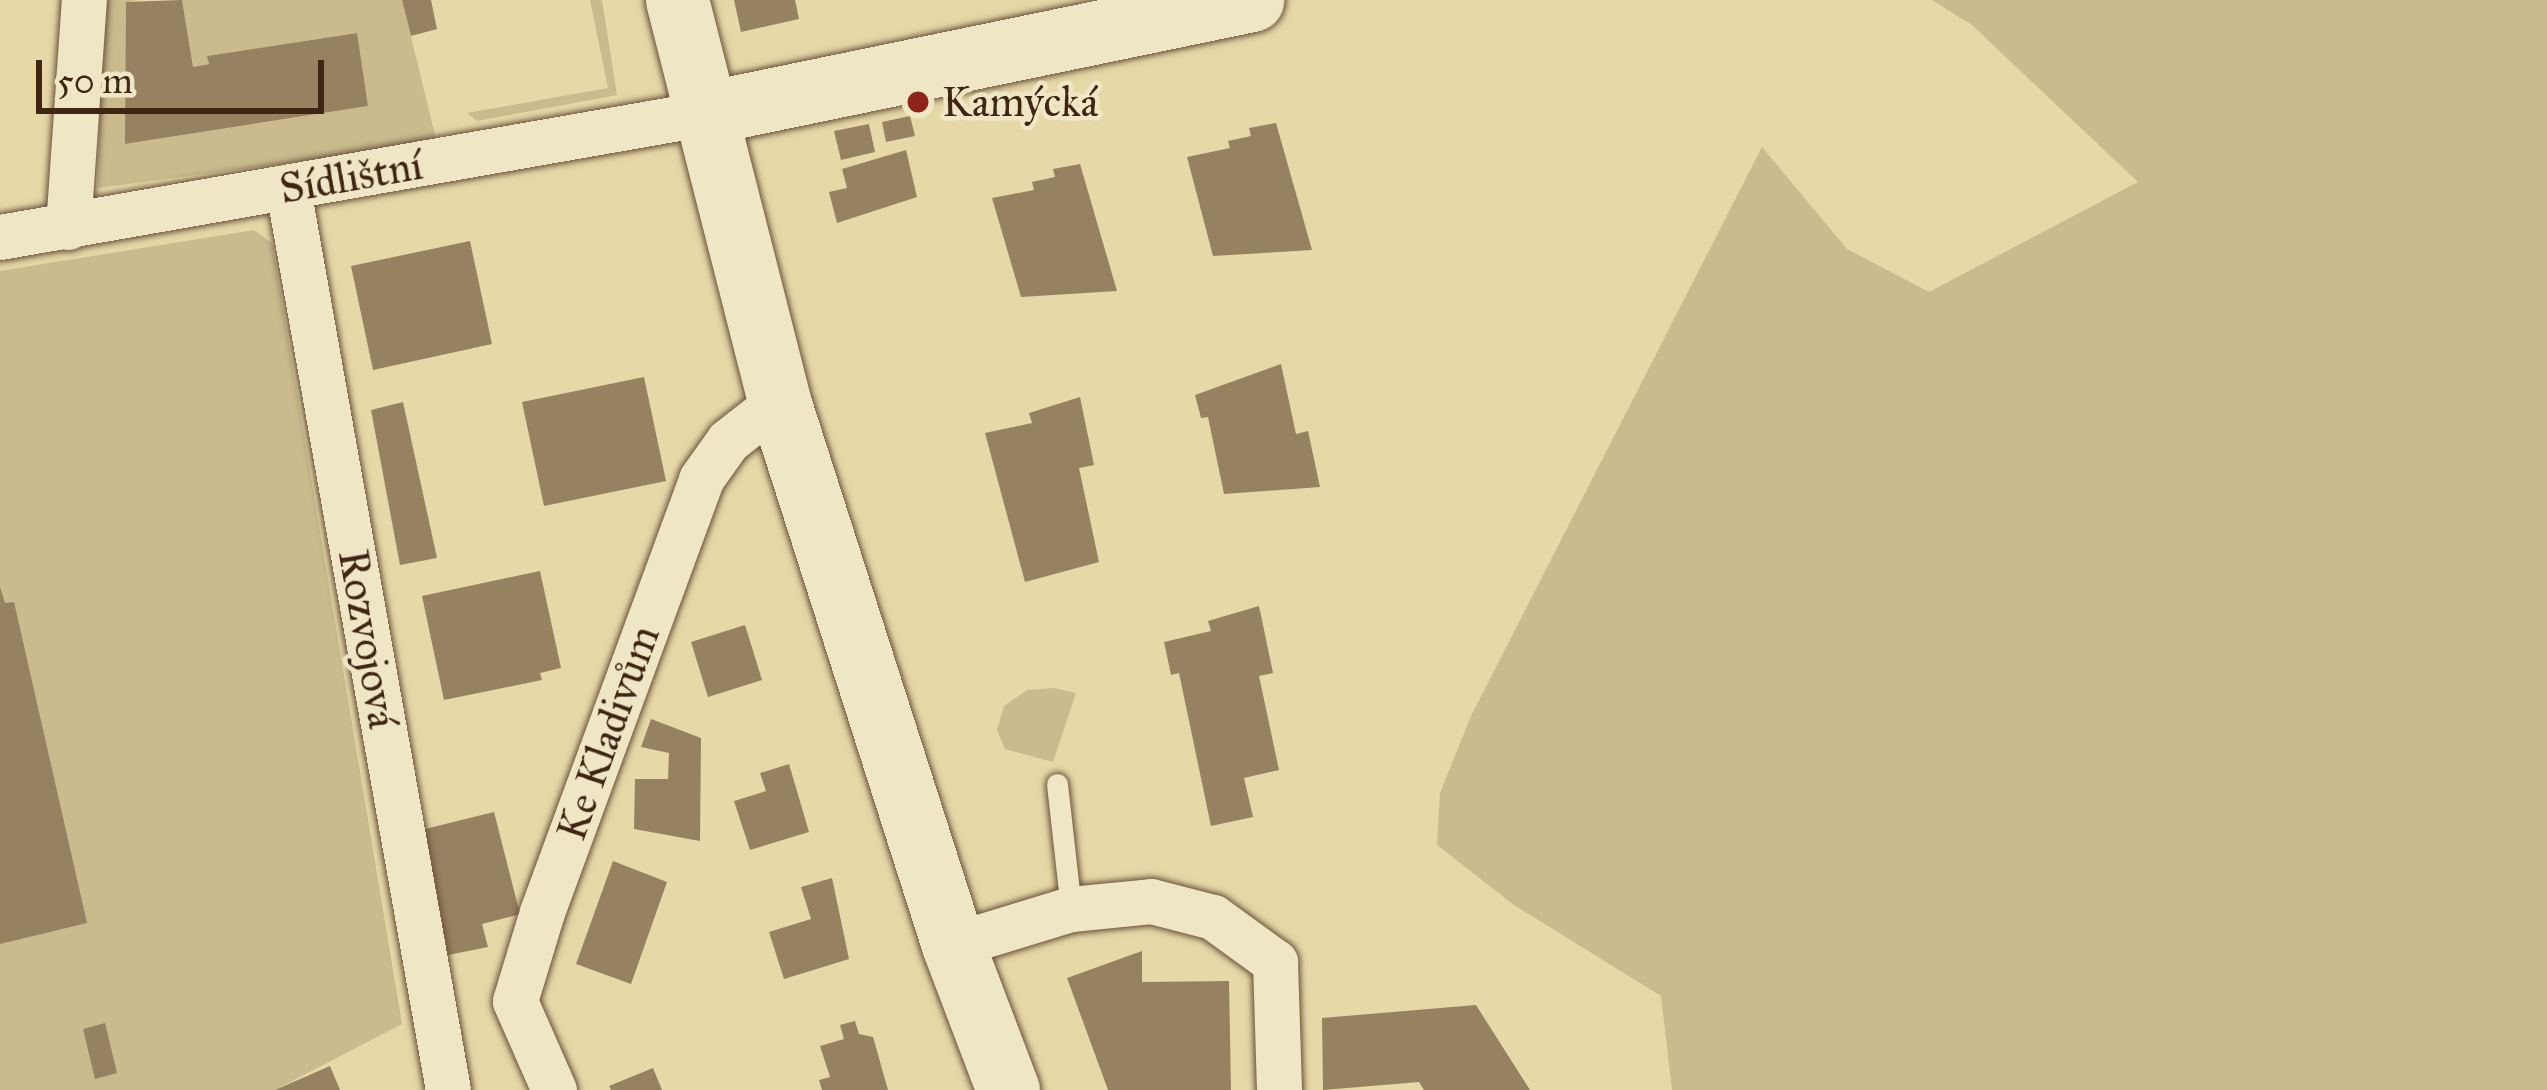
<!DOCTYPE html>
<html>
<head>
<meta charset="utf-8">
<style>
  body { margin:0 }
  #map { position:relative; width:2547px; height:1090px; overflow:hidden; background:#e6d8a7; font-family:"IM FELL Great Primer",serif }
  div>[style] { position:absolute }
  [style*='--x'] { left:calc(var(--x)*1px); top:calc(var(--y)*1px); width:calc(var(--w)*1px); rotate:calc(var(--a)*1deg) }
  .green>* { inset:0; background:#caba8e }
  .building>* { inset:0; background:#968261 }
  .roads { filter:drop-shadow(0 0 3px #6a523a) drop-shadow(0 0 3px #6a523a) }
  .lane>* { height:21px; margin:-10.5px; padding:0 10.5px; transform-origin:10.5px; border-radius:10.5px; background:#efe6c6 }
  .street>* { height:45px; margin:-22.5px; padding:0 22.5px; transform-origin:22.5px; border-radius:22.5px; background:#efe6c6 }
  .secondary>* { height:63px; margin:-31.5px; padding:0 31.5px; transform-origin:31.5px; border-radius:31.5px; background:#efe6c6 }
  .dots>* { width:33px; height:33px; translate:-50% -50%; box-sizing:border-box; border:6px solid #efe6c6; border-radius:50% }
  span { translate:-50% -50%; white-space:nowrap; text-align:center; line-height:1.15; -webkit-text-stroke:9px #efe6c6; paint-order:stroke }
  .poi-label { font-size:42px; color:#402515 }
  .left { translate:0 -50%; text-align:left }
  .street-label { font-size:42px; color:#402515 }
  .scale { position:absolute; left:36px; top:60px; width:288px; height:54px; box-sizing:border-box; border:6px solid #402515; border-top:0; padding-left:15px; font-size:36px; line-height:42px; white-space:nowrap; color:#402515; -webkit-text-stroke:9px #efe6c6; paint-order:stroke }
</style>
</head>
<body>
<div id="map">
  <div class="green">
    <div style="clip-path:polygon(102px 0,138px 0,126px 3px,126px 144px,368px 106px,356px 33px,208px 56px,209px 64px,193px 67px,182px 0,402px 0,437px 143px,98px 188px)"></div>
    <div style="clip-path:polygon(590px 0,602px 0,617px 95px,477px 121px,467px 113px,608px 88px)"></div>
    <div style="clip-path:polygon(1932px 0,2547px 0,2547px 1090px,1672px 1090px,1661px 996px,1514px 905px,1437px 845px,1440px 793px,1471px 716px,1762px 147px,1847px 249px,1929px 292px,2138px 182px,1972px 25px)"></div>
    <div style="clip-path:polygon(254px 230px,272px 243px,402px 1024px,275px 1090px,0 1090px,0 271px)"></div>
    <div style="clip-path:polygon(1054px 688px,1076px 693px,1053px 762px,1005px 749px,997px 730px,1004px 706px,1027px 690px)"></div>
  </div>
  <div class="building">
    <div style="clip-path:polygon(182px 0,193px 67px,209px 64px,207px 56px,357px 33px,368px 106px,125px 144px,126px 2px)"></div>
    <div style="clip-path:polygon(402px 0,431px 0,437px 29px,411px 36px)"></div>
    <div style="clip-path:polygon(734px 0,795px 0,799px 19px,741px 32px)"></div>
    <div style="clip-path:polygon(910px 116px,915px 136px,886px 142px,882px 122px)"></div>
    <div style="clip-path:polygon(1276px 123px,1312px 250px,1213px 256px,1187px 157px,1230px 148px,1228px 141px,1251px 136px,1249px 128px)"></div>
    <div style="clip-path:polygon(869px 124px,875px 152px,841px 160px,834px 131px)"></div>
    <div style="clip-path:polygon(906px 150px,917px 197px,837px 223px,829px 192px,847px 188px,842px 169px)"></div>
    <div style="clip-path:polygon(1080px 164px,1117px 291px,1021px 297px,992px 198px,1034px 190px,1032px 182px,1055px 177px,1053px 169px)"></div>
    <div style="clip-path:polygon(470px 241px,492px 344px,373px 370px,351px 266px)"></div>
    <div style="clip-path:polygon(1281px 364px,1296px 434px,1308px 431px,1320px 487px,1224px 494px,1208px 417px,1201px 418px,1195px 395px)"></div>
    <div style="clip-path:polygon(644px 377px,666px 481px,544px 506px,522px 402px)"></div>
    <div style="clip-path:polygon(1080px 397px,1094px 465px,1079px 468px,1099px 562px,1025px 582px,985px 433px,1032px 423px,1029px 413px)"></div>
    <div style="clip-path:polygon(403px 402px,437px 558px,400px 565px,371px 410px)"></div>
    <div style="clip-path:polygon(540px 571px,561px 668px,540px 673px,542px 680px,444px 700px,422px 596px)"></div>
    <div style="clip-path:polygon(0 587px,5px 603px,14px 602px,87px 923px,0 944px)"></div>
    <div style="clip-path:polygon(1259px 606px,1273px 673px,1259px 676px,1279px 770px,1244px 778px,1253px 817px,1211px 826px,1179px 673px,1171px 675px,1164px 642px,1211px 631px,1208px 621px)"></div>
    <div style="clip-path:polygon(745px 625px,762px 680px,708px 697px,691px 642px)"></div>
    <div style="clip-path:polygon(651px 719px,701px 738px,700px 841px,634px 829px,635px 779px,668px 779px,669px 753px,641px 747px)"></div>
    <div style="clip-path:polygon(789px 764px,809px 832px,750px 850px,734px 801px,766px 791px,760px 773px)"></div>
    <div style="clip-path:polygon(494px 812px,520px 914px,482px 924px,488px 947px,448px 955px,425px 829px)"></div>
    <div style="clip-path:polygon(613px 861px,667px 882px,631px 984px,576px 964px)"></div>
    <div style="clip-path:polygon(832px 878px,849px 959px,784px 979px,769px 932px,811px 919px,801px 887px)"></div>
    <div style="clip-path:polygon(1142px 951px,1142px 982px,1229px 981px,1231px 1090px,1108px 1090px,1067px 978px)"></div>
    <div style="clip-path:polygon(1476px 1005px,1530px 1090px,1424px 1090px,1419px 1082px,1323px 1090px,1322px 1018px)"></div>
    <div style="clip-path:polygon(855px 1021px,859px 1034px,873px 1037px,888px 1090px,822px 1090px,819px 1080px,830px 1077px,820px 1046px,844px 1039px,840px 1025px)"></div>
    <div style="clip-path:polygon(105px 1023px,117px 1073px,95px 1079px,83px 1029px)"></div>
    <div style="clip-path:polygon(330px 1066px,340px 1090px,275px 1090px)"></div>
    <div style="clip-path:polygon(653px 1068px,662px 1090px,611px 1090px,609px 1086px)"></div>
  </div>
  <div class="roads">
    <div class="lane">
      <div style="--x:1057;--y:784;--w:126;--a:83.6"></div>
    </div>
    <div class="street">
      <div style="--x:288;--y:189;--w:915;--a:79.93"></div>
      <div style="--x:68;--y:227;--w:228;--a:-86"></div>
      <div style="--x:0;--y:237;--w:712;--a:-9.95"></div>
      <div style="--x:953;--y:945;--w:123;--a:-17"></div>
      <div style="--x:1071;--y:909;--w:80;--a:-5.7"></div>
      <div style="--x:1151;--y:901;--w:64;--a:14.5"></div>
      <div style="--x:1213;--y:917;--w:77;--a:36"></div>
      <div style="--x:1275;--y:962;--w:128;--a:88.2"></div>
      <div style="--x:554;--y:1090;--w:97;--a:-113.7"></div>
      <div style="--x:515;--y:1001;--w:93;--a:-73.1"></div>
      <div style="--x:542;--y:912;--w:461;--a:-69.8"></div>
      <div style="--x:701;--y:479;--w:47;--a:-54.6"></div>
      <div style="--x:728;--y:441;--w:65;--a:-38.1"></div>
    </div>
    <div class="secondary">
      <div style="--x:677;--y:0;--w:414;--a:75.7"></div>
      <div style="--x:779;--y:401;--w:571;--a:72.26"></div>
      <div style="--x:953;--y:945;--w:155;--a:69.2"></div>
      <div style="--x:701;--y:114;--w:563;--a:-11.69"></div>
    </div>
  </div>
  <div class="dots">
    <div style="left:918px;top:102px;background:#8f2418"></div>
  </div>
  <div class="poi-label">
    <span class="left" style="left:942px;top:102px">Kamýcká</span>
  </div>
  <div class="street-label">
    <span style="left:351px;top:177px;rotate:-10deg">Sídlištní</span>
    <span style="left:368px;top:639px;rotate:80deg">Rozvojová</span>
    <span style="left:608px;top:733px;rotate:-70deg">Ke Kladivům</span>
  </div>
  <div class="scale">50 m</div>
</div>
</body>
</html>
